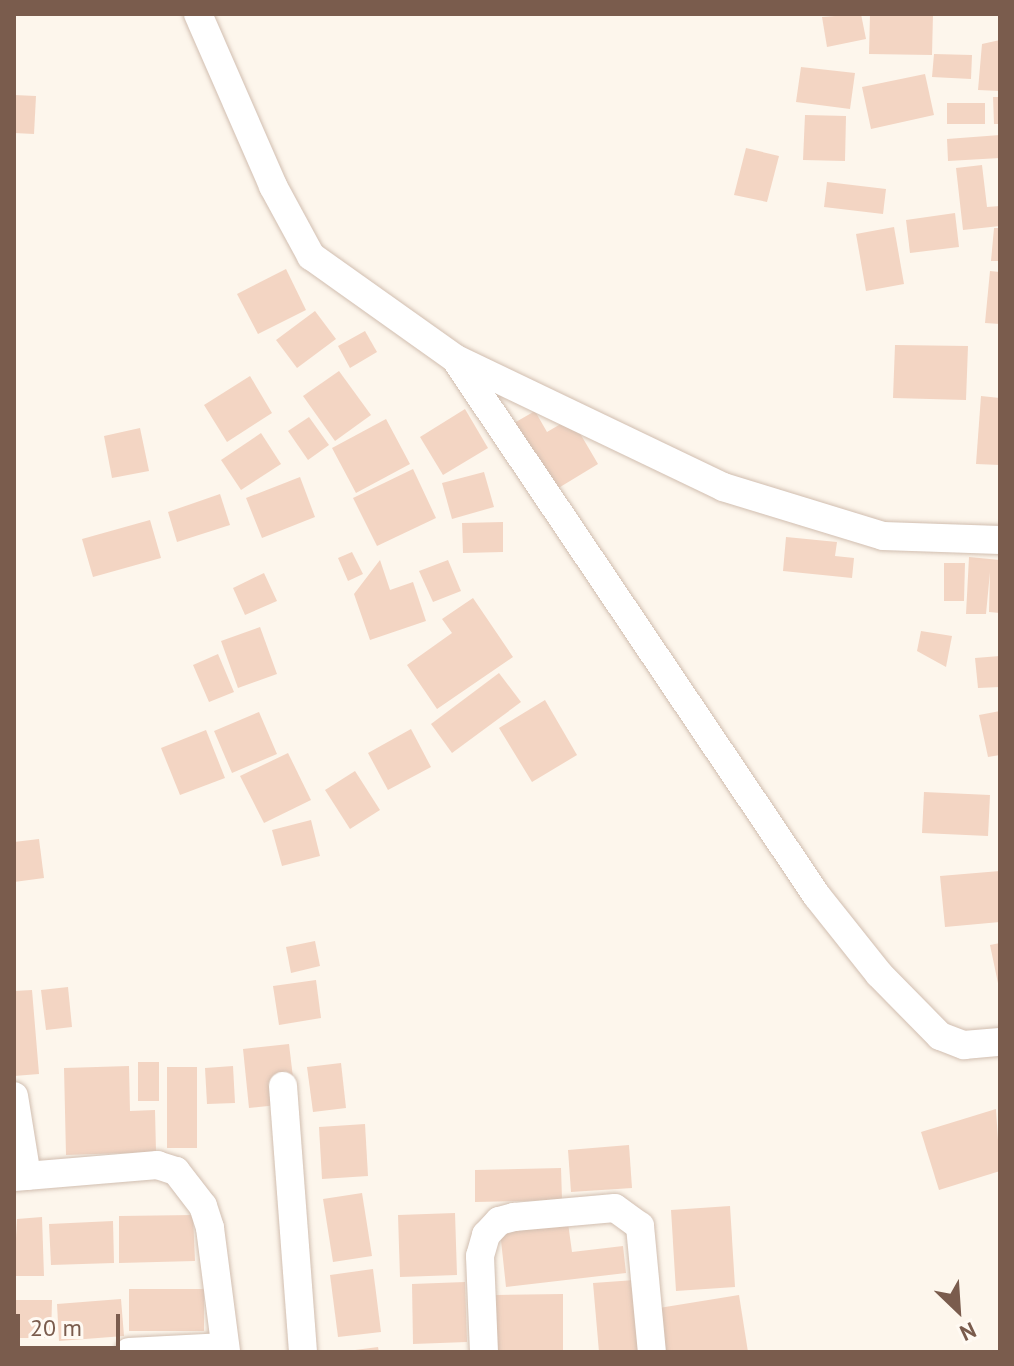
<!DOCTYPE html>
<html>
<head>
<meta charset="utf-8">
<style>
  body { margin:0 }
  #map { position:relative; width:1014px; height:1366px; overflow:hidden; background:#fdf6ec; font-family:"PT Sans",sans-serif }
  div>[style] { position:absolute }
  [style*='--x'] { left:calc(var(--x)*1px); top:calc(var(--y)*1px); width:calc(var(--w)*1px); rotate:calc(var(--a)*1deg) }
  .building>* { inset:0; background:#f3d5c3 }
  .roads { filter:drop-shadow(0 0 2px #d1beb0) drop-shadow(0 0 2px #d1beb0) }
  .street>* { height:28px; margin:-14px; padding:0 14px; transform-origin:14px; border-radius:14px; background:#fff }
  span { translate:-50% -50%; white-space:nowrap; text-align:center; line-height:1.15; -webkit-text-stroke:6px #fffaf3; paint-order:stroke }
  .frame { position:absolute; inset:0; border:16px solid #7a5c4d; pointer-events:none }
  .north { position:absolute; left:918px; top:1270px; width:80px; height:80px; -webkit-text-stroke:6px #fffaf3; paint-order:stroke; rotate:155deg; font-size:22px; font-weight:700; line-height:32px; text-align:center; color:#7a5c4d }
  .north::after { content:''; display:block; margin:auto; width:28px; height:36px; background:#7a5c4d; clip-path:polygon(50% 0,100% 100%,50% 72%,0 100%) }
  .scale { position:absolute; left:16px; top:1314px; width:104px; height:36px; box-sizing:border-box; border:4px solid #7a5c4d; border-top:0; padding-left:10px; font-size:24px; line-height:28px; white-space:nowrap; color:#7a5c4d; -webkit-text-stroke:6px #fffaf3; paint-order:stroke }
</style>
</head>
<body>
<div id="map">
  <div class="building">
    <div style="clip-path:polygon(861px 14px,866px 39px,827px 47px,822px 17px)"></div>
    <div style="clip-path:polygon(870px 14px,933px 14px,932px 55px,869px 54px)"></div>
    <div style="clip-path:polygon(1000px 40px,1000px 91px,978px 90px,982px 44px)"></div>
    <div style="clip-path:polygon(934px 54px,972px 55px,971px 79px,932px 77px)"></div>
    <div style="clip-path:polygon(801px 67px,855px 73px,850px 109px,796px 102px)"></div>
    <div style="clip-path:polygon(925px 74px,934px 115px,871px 129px,862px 87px)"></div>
    <div style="clip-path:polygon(14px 95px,36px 96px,34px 134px,14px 133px)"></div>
    <div style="clip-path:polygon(993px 97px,1000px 97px,1000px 124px,994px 124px)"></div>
    <div style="clip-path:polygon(947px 103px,985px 103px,985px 124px,947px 124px)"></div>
    <div style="clip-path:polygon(805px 115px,846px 116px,845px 161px,803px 160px)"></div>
    <div style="clip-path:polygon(1000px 135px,1000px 158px,948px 161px,947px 139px)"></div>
    <div style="clip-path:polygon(746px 148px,779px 156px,767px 202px,734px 195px)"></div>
    <div style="clip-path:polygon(982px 165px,987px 207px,1000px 206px,1000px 226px,963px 230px,956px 168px)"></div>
    <div style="clip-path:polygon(827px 182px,886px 189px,883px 214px,824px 207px)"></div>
    <div style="clip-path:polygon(955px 213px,959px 247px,910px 253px,906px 220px)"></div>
    <div style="clip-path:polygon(894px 227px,904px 284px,866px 291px,856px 234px)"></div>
    <div style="clip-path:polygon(994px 228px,1000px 228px,1000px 261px,991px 261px)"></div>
    <div style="clip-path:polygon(286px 269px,306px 310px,258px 334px,237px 294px)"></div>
    <div style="clip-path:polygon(990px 271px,1000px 272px,1000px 324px,985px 323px)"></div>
    <div style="clip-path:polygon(315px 311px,336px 339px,297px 368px,276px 340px)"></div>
    <div style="clip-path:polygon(365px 331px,377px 352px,350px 368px,338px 346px)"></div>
    <div style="clip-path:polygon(895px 345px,968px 346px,966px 400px,893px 398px)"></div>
    <div style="clip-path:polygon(339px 371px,371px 415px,335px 441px,303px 396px)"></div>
    <div style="clip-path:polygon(250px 376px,272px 413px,227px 442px,204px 405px)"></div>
    <div style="clip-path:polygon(981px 396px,1000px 398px,1000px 465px,976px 464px)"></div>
    <div style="clip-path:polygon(465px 409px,488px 448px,443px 475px,420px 437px)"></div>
    <div style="clip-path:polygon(535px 411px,547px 432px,571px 418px,598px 464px,542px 498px,502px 430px)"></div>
    <div style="clip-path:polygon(309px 417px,329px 445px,308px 460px,288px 431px)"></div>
    <div style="clip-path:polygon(386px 419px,410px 464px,356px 493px,332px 448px)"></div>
    <div style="clip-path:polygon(140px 428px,149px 471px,112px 478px,104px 436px)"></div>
    <div style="clip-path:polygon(261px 433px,281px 464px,241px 490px,221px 460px)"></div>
    <div style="clip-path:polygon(413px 469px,436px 518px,377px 546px,353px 498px)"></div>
    <div style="clip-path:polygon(484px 472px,494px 507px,452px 519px,442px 483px)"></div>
    <div style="clip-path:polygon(300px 477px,315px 517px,262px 538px,246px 498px)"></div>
    <div style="clip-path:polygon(220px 494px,230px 525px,177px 542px,168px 512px)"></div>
    <div style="clip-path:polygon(150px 520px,161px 558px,93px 577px,82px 539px)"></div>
    <div style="clip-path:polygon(503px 522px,503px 552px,463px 553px,462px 523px)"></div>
    <div style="clip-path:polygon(786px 537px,837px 542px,835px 556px,854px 558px,852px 578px,783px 571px)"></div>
    <div style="clip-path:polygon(352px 552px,363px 574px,348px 581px,338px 558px)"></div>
    <div style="clip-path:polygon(969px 557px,1000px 560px,1000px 613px,989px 612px,990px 572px,986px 614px,966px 614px)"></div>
    <div style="clip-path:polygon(380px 560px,390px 590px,413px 582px,426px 621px,370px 640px,354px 594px)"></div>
    <div style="clip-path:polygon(448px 560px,461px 591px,433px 602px,419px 571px)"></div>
    <div style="clip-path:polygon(944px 563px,965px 563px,964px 601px,944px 601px)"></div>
    <div style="clip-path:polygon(264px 573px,277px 601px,245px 615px,233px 588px)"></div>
    <div style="clip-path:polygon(473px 598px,513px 657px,437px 709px,407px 665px,452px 633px,442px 619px)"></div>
    <div style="clip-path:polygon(260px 627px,277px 674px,238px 688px,221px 641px)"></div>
    <div style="clip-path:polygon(921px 631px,952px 636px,946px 667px,917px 651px)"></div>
    <div style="clip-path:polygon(218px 654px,234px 692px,209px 702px,193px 665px)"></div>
    <div style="clip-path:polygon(1000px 656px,1000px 687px,978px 688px,975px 658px)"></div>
    <div style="clip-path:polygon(499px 673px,521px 702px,452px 753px,431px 724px)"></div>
    <div style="clip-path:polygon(545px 700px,577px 755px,532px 782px,499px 728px)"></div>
    <div style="clip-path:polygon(1000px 711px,1000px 755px,988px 757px,979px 715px)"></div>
    <div style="clip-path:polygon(259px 712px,277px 754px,232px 773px,214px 731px)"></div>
    <div style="clip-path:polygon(411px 729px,431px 767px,388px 790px,368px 753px)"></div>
    <div style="clip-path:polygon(206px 730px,225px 778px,180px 795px,161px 748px)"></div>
    <div style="clip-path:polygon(288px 753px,311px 800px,264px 823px,240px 776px)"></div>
    <div style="clip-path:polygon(355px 771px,380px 810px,350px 829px,325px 790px)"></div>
    <div style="clip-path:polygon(924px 792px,990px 795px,988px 836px,922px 833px)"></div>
    <div style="clip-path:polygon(311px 820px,320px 856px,282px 866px,272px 830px)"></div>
    <div style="clip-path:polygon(39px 839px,44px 878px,14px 882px,14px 842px)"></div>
    <div style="clip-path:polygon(1000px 871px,1000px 922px,945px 927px,940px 876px)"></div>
    <div style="clip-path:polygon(315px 941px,320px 966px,291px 973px,286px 947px)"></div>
    <div style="clip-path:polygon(1000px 943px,1000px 988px,999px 988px,990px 945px)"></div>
    <div style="clip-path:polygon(316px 980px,321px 1018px,279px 1025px,273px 986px)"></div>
    <div style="clip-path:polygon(68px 987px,72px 1027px,46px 1030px,41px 990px)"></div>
    <div style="clip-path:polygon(32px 990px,39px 1074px,14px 1076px,14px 991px)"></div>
    <div style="clip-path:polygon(289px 1044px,296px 1103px,249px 1108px,243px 1049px)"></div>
    <div style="clip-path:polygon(138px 1062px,159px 1062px,159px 1101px,138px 1101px)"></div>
    <div style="clip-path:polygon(341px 1063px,346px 1108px,313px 1112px,307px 1067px)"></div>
    <div style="clip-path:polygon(129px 1066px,130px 1111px,155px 1110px,156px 1152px,66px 1155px,64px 1068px)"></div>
    <div style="clip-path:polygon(233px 1066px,235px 1103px,207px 1104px,205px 1068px)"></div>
    <div style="clip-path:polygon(167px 1067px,197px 1067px,197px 1148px,167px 1148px)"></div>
    <div style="clip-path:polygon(996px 1109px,1000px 1171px,939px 1190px,921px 1132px)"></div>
    <div style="clip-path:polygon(365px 1124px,368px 1176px,322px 1179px,319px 1127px)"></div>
    <div style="clip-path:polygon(629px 1145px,632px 1188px,571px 1192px,568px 1150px)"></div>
    <div style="clip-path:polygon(561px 1168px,562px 1200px,475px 1202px,475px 1170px)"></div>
    <div style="clip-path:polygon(362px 1193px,372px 1256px,333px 1262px,323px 1199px)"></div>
    <div style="clip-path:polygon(730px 1206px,735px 1287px,676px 1291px,671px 1210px)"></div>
    <div style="clip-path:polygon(455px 1213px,457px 1275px,400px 1277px,398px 1215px)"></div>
    <div style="clip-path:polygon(193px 1215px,195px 1261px,119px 1263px,119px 1216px)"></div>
    <div style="clip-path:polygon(42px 1217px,44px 1276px,14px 1276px,17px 1219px)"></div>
    <div style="clip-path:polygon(113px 1221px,114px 1263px,51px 1265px,49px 1224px)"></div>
    <div style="clip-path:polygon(568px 1223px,572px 1252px,623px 1246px,626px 1273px,506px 1287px,500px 1231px)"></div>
    <div style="clip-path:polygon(373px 1269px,381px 1332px,338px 1337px,330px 1275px)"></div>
    <div style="clip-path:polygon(635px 1280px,641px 1352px,599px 1352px,593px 1283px)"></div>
    <div style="clip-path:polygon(465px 1282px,467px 1342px,413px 1344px,412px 1284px)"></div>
    <div style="clip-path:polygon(129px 1289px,204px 1289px,204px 1331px,129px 1331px)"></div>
    <div style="clip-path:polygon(563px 1294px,563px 1352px,497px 1352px,496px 1295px)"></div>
    <div style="clip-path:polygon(739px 1295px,748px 1352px,666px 1352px,659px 1308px)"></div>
    <div style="clip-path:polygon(121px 1299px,124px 1336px,59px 1341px,57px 1304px)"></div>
    <div style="clip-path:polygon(14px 1300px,52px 1300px,51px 1338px,14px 1338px)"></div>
    <div style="clip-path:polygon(378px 1347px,379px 1352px,355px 1352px,355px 1350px)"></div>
  </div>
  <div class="roads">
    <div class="street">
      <div style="--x:198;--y:14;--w:188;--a:66.4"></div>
      <div style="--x:273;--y:186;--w:80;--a:61.5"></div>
      <div style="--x:311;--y:256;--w:178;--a:35.4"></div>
      <div style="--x:456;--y:359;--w:296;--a:25.6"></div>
      <div style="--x:723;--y:487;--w:167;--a:17"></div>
      <div style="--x:883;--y:536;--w:117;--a:2"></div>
      <div style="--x:456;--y:360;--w:646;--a:56.04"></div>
      <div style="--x:817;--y:896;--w:100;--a:51.5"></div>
      <div style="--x:879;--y:974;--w:87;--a:45.5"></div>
      <div style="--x:940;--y:1036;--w:26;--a:21"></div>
      <div style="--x:964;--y:1045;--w:36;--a:-5"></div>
      <div style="--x:283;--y:1086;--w:267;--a:85.7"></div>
      <div style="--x:14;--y:1096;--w:81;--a:80.8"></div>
      <div style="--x:14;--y:1177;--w:144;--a:-4.8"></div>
      <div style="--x:157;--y:1165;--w:20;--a:18"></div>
      <div style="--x:176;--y:1171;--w:44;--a:52.4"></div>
      <div style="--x:203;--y:1206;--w:23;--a:72"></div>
      <div style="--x:210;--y:1228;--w:125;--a:82.6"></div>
      <div style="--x:129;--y:1352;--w:96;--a:-3"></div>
      <div style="--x:484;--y:1352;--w:96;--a:-92.4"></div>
      <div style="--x:480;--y:1256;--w:22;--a:-74"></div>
      <div style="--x:486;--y:1235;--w:19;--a:-47"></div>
      <div style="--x:499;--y:1221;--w:16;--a:-15"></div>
      <div style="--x:514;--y:1217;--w:101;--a:-5.1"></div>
      <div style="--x:615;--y:1208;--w:31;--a:36"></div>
      <div style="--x:640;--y:1226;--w:127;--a:84.6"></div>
    </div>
  </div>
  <div class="frame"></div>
  <div class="north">N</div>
  <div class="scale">20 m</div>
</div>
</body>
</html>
